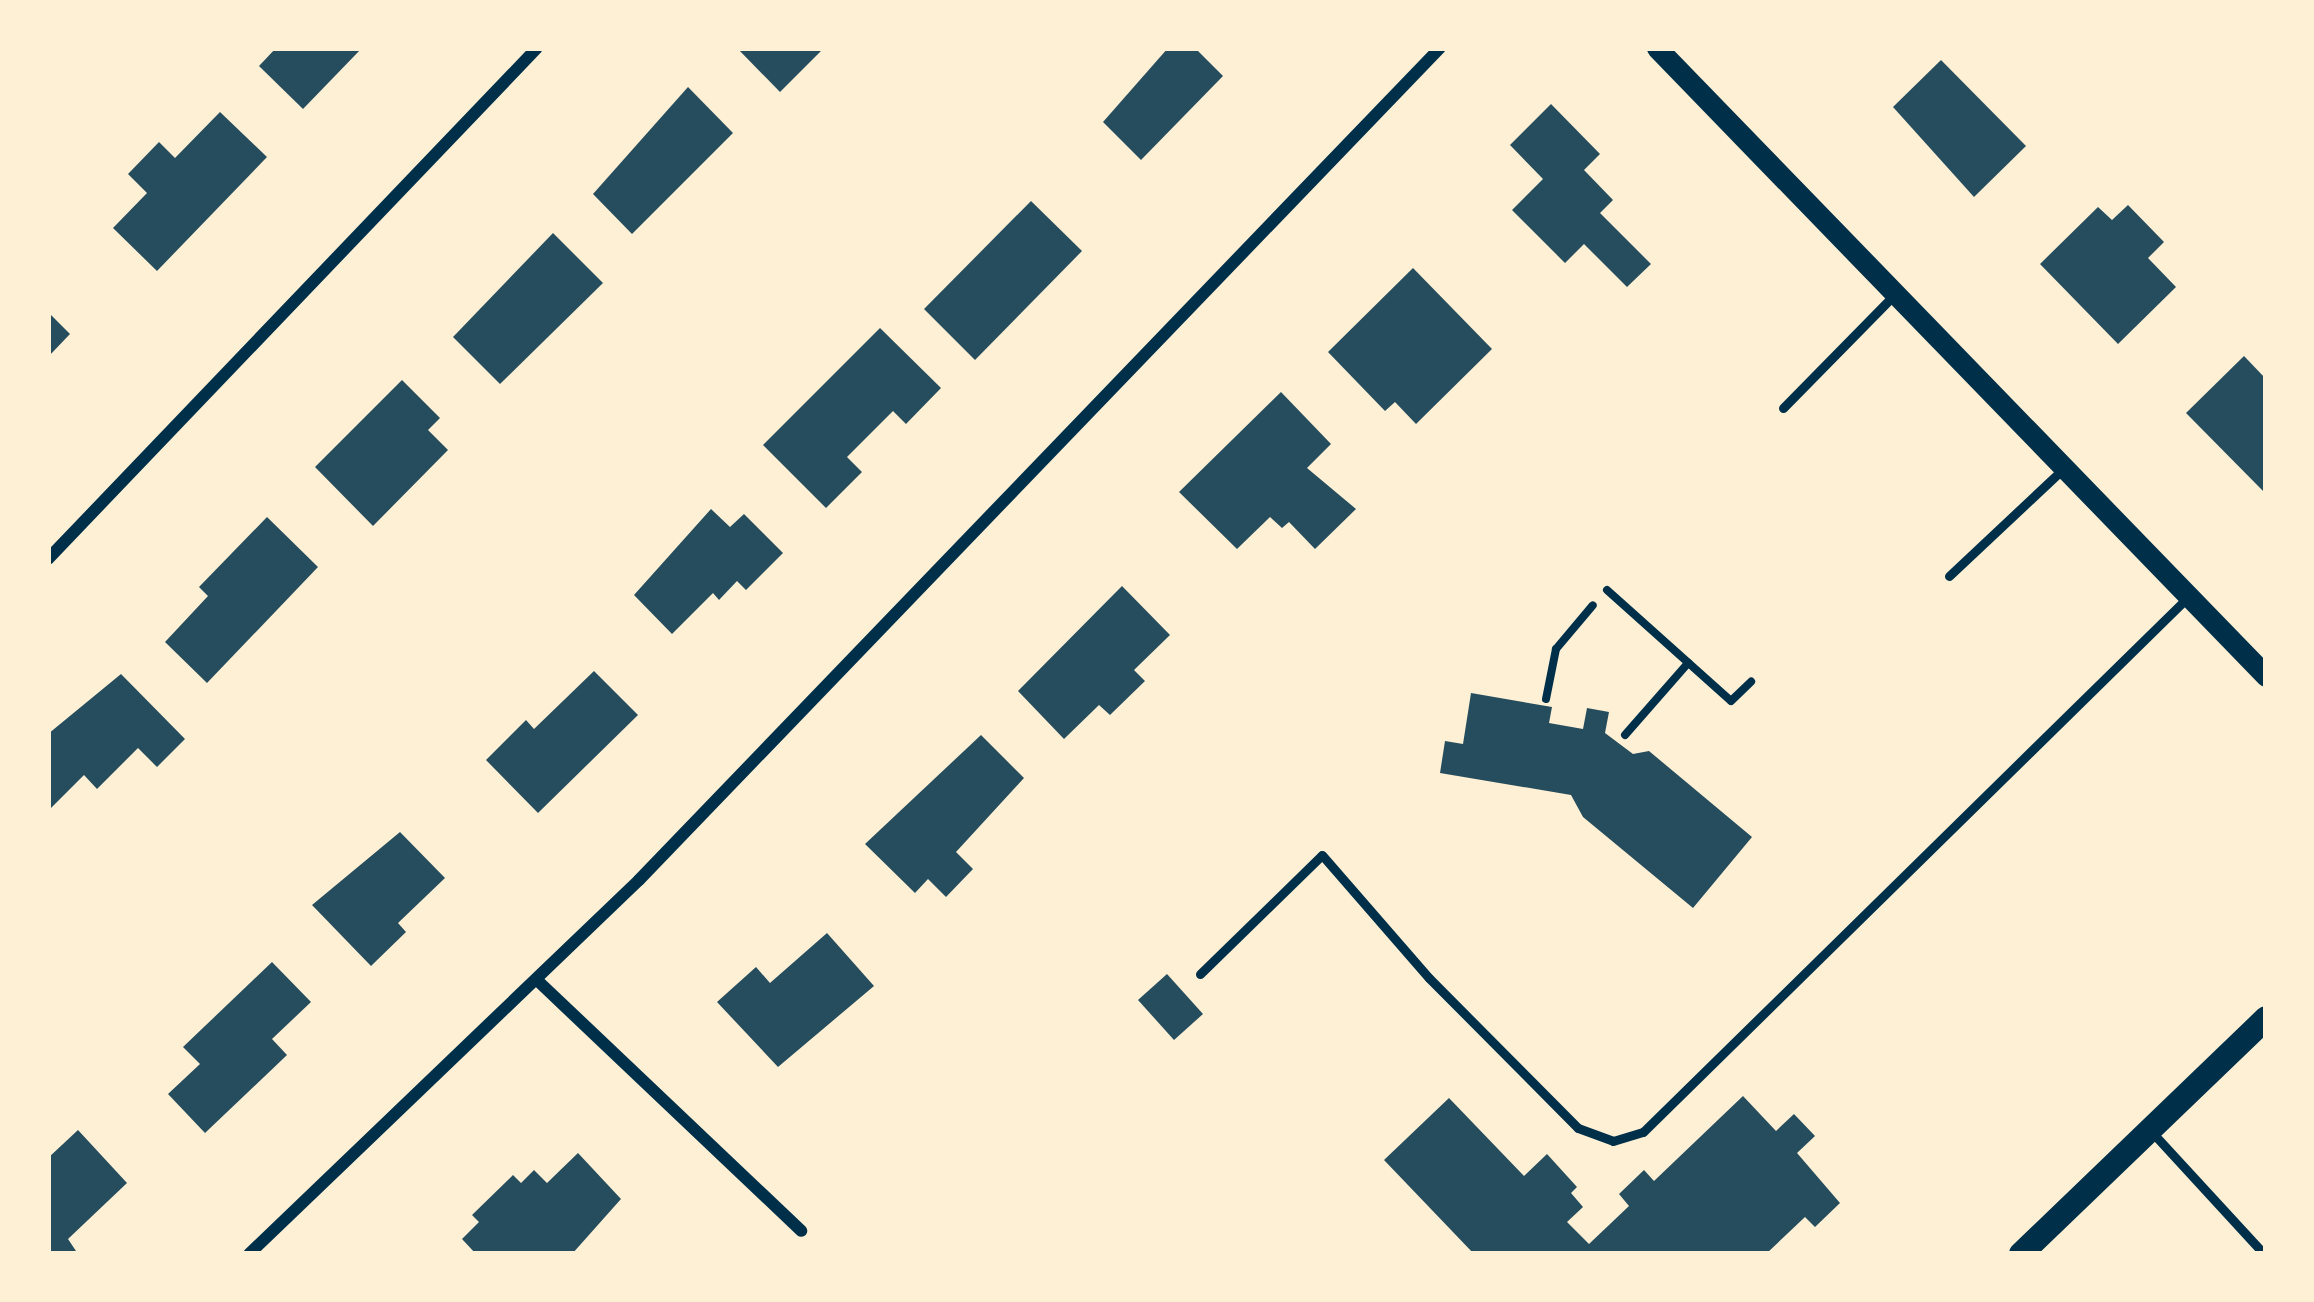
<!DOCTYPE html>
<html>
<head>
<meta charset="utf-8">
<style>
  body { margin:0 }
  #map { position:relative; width:2314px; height:1302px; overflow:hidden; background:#fdf0d5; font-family:"Roboto Serif",serif }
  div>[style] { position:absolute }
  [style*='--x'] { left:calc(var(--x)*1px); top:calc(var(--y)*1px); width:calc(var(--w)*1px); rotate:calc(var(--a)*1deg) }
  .building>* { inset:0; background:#264d5e }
  .path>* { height:8px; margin:-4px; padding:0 4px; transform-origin:4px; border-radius:4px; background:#003049 }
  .service>* { height:9px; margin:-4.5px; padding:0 4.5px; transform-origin:4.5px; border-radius:4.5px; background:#003049 }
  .minor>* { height:12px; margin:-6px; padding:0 6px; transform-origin:6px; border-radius:6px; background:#003049 }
  .tertiary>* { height:21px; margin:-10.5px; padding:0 10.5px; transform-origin:10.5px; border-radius:10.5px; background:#003049 }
  .secondary>* { height:24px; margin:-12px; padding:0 12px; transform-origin:12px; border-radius:12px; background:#003049 }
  span { translate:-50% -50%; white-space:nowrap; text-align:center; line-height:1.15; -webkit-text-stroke:9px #fdf0d5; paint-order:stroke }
  .frame { position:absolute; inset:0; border:51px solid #fdf0d5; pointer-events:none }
</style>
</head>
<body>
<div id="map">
  <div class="building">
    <div style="clip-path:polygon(276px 48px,362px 48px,303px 109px,259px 66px)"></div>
    <div style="clip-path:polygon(737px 48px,824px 48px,780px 92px)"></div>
    <div style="clip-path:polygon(1168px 48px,1195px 48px,1223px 76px,1141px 160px,1103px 122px)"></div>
    <div style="clip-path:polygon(1941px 60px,2026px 146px,1974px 197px,1893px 107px)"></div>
    <div style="clip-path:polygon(688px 87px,733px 133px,632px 234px,593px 194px)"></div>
    <div style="clip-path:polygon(1551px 104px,1600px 154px,1584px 170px,1613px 200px,1600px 213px,1651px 264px,1627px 287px,1584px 244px,1565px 263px,1512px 210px,1543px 179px,1510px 145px)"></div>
    <div style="clip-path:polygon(220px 112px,267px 157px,157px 271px,113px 228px,147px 193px,128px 174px,159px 142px,175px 158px)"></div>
    <div style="clip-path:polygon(1031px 201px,1082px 251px,975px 360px,924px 309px)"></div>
    <div style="clip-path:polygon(2128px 205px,2164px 242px,2148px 258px,2176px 287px,2118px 344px,2040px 264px,2098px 207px,2112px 220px)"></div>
    <div style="clip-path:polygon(553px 233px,603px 283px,500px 384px,453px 337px)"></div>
    <div style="clip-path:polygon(1413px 268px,1492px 349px,1416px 424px,1395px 402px,1385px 411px,1328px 352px)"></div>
    <div style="clip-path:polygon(48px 312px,70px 334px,48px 357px)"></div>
    <div style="clip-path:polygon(880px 328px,941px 388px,906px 424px,893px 411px,847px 457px,862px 472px,826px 508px,763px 445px)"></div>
    <div style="clip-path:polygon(2244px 356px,2266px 379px,2266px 494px,2186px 413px)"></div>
    <div style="clip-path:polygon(402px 380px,440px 418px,428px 430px,448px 450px,373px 526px,315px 467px)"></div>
    <div style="clip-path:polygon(1281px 392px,1331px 444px,1307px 468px,1356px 509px,1315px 549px,1289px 522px,1282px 528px,1270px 517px,1237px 549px,1179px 492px)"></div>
    <div style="clip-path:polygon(711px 509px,730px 527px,744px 514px,783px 553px,746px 590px,737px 581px,719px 600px,713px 593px,672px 634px,634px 595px)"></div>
    <div style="clip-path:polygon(267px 517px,318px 567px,207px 683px,165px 642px,208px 596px,199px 587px)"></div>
    <div style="clip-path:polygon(1122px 586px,1170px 635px,1134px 670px,1145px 681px,1110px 715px,1099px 705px,1064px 739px,1018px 691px)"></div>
    <div style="clip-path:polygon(594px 671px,638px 715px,538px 813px,486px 760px,526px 720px,534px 729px)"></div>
    <div style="clip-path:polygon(121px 674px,185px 739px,157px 767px,138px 748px,97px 789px,84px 775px,51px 808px,48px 734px)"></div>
    <div style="clip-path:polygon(1471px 693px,1552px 707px,1549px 723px,1583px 729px,1587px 708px,1609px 712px,1605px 733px,1633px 754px,1649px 751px,1752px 837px,1693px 908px,1583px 817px,1571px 795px,1440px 773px,1445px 741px,1463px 744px)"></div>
    <div style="clip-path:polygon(981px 735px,1024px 778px,956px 852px,973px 869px,946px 897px,928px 879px,915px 893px,865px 844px)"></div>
    <div style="clip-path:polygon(400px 832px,445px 878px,398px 923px,406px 932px,371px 966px,312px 905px)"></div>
    <div style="clip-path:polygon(827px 933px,874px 986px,778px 1067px,717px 1002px,756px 967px,770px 983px)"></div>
    <div style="clip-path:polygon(272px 962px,311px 1002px,272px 1039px,287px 1055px,205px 1133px,168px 1094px,200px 1064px,183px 1047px)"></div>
    <div style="clip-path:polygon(1167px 974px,1203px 1014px,1174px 1040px,1138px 1000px)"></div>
    <div style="clip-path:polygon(1743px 1096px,1776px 1131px,1794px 1114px,1815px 1136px,1797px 1153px,1840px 1203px,1815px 1227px,1805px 1217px,1766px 1254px,1474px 1254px,1384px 1160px,1449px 1098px,1524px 1176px,1547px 1154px,1577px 1187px,1571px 1193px,1583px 1207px,1567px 1222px,1589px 1244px,1629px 1206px,1619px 1194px,1644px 1170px,1654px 1181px)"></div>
    <div style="clip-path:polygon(78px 1130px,127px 1183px,68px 1239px,78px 1254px,48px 1254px,48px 1158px)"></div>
    <div style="clip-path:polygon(578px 1153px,621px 1199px,572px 1254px,476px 1254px,462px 1239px,479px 1222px,472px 1215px,513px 1175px,521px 1183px,534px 1170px,547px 1183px)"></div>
  </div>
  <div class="path">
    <div style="--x:1607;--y:590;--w:166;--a:41.8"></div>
    <div style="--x:1731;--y:701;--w:28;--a:-44"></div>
    <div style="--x:1546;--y:699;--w:51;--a:-78.7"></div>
    <div style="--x:1556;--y:649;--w:57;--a:-49.9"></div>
    <div style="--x:1625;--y:735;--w:96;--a:-48.8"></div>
  </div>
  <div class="service">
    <div style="--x:1783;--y:408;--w:157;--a:-45.5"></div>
    <div style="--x:1949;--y:576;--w:156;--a:-43.2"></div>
    <div style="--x:1200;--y:974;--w:170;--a:-44.3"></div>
    <div style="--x:1322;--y:855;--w:163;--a:49"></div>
    <div style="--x:1429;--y:978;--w:211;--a:45.2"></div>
    <div style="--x:1578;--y:1128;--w:37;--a:20"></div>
    <div style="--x:1613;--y:1141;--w:31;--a:-17"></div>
    <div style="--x:1643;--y:1132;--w:765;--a:-44.47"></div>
    <div style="--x:2150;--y:1130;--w:168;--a:47.4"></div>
  </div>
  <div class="minor">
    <div style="--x:48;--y:559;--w:707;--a:-46.26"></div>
    <div style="--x:538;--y:981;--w:363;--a:43.5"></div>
    <div style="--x:249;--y:1254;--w:540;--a:-43.8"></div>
    <div style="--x:639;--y:880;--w:1155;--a:-46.09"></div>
  </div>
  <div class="tertiary">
    <div style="--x:1657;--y:48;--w:875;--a:45.88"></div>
  </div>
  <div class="secondary">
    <div style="--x:2021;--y:1254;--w:340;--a:-43.9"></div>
  </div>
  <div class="frame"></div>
</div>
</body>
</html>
